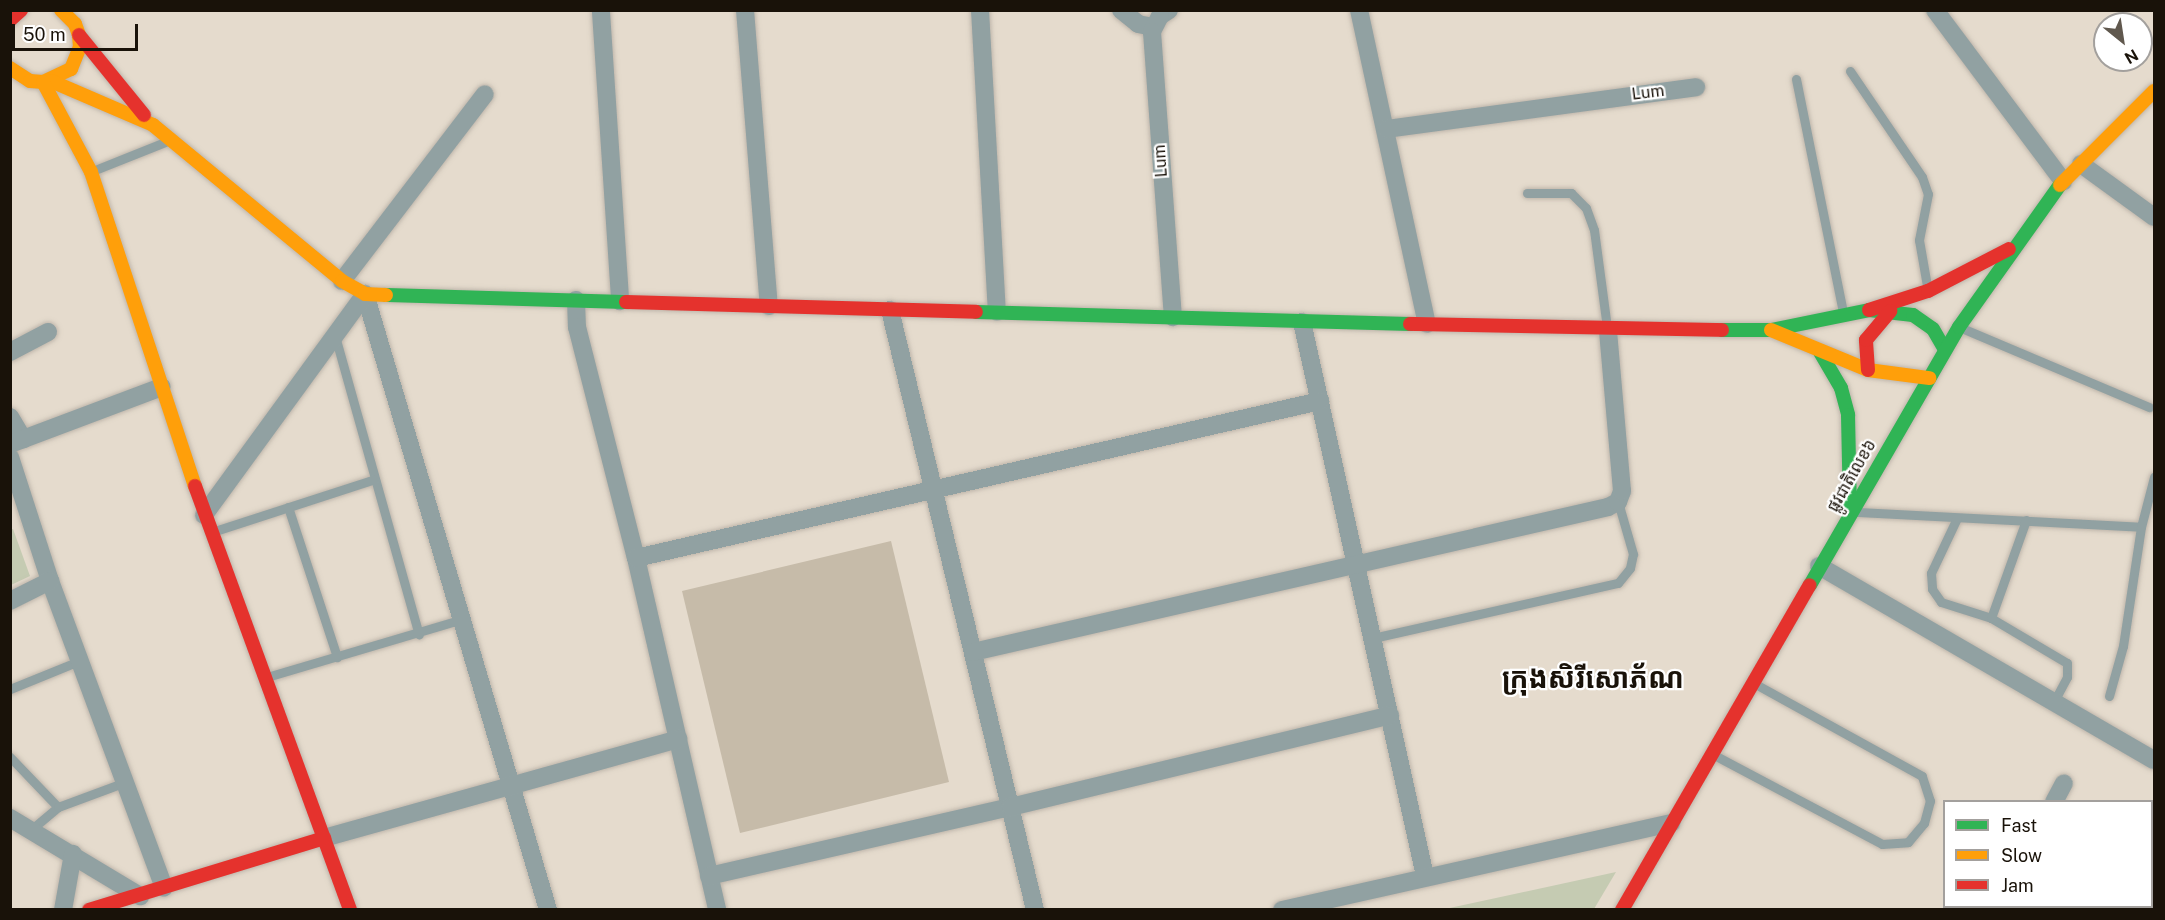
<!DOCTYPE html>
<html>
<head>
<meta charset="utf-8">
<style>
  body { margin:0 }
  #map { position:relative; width:2165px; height:920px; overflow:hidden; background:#e5dbcd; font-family:"Public Sans","Noto Sans Khmer",sans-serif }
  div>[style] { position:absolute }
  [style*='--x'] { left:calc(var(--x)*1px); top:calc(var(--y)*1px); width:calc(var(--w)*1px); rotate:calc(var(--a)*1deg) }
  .green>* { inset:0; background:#c5cbb2 }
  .building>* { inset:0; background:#c6bba9 }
  .roads { filter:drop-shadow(0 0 2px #bfb6ab) drop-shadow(0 0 2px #bfb6ab) }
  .lane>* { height:9px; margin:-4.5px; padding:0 4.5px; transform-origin:4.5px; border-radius:4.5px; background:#91a1a2 }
  .street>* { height:18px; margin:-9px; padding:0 9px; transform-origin:9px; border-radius:9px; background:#91a1a2 }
  .fast>* { height:14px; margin:-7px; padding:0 7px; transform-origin:7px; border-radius:7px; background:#30b455 }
  .slow>* { height:14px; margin:-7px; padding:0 7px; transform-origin:7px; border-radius:7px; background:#ff9f0a }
  .jam>* { height:14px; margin:-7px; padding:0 7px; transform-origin:7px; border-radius:7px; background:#e5322d }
  span { translate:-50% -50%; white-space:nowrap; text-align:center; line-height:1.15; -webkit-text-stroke:4.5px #fff; paint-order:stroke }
  .street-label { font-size:16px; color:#191209 }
  .town-label { font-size:28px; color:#191209; font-weight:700 }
  .frame { position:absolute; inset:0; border:12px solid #191209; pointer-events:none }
  .legend { position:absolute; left:1943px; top:800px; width:210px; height:108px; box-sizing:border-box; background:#fff; border:2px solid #a3a09d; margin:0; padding:8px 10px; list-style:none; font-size:18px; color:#191209 }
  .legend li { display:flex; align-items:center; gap:12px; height:30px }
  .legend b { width:30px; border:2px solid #a3a09d }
  .north { position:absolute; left:2093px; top:12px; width:60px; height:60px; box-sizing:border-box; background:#fff; border:2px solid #a3a09d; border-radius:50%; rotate:150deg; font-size:16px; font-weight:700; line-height:24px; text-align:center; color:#191209 }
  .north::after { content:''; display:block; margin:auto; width:21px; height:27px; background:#60584e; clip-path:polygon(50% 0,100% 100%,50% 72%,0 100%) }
  .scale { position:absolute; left:12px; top:24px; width:126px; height:27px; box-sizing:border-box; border:3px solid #191209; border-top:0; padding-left:8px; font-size:18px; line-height:21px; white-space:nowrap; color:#191209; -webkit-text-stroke:4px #fff; paint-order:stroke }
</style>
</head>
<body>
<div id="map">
  <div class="green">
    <div style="clip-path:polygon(13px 529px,30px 576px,11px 585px,10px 530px)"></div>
    <div style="clip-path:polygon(1616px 872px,1594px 909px,1445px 909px)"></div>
  </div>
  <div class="building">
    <div style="clip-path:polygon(891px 541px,949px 782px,740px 833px,682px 591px)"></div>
  </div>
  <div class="roads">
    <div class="lane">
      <div style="--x:1850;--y:71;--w:128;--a:55.8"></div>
      <div style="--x:1922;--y:177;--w:18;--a:71"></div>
      <div style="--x:1928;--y:194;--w:47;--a:101.1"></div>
      <div style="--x:1919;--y:240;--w:47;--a:80.1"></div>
      <div style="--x:1796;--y:79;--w:239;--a:78.6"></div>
      <div style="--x:95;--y:170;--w:75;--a:-21.8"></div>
      <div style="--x:1527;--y:193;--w:44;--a:0"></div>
      <div style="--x:1571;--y:193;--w:21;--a:45"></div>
      <div style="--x:1586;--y:208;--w:23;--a:70"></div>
      <div style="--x:1594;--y:230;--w:98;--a:82.4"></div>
      <div style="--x:1964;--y:329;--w:201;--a:22.9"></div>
      <div style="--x:335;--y:336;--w:310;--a:74.3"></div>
      <div style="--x:288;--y:507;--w:158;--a:71.9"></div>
      <div style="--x:1858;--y:512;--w:283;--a:3"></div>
      <div style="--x:1957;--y:518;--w:61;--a:115.3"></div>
      <div style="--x:1931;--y:573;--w:16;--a:86"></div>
      <div style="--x:1932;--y:589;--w:16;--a:55"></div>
      <div style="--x:1941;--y:602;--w:52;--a:17.7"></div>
      <div style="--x:1991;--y:618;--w:88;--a:30.6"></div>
      <div style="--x:2067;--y:663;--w:14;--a:90"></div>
      <div style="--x:2067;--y:677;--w:30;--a:118"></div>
      <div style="--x:215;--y:531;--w:168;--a:-18"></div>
      <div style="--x:1991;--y:618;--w:104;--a:-70.3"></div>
      <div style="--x:1373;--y:638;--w:251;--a:-12.7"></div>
      <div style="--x:1618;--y:583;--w:19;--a:-51"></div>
      <div style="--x:1630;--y:568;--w:14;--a:-78"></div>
      <div style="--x:1633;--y:554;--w:54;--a:-106.1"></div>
      <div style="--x:267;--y:677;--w:204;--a:-16.5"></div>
      <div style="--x:10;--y:689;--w:74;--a:-22.1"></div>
      <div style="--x:2109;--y:696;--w:52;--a:-74.4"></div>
      <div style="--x:2123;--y:646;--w:120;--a:-81.4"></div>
      <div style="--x:2141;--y:527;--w:52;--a:-75.4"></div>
      <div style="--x:1716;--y:756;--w:188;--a:27.9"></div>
      <div style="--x:1882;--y:844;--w:26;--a:-4"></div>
      <div style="--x:1908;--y:842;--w:25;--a:-50"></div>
      <div style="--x:1924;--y:823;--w:23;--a:-75"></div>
      <div style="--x:1930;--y:801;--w:26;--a:-108"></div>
      <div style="--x:1922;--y:776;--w:188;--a:-151.1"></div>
      <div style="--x:10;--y:757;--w:69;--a:46.2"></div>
      <div style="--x:33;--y:828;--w:33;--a:-40"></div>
      <div style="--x:58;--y:807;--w:69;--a:-20.3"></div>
    </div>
    <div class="street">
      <div style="--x:745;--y:10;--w:297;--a:85.4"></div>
      <div style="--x:980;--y:10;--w:302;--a:86.8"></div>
      <div style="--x:1121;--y:10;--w:22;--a:39"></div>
      <div style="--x:1138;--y:24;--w:16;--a:11"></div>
      <div style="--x:1169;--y:10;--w:11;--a:146"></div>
      <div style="--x:1160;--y:16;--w:18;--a:117"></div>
      <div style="--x:1152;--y:32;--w:286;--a:85.8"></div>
      <div style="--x:1359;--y:10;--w:321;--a:77.8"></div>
      <div style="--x:1935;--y:10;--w:214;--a:53.2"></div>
      <div style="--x:601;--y:12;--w:290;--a:86.2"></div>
      <div style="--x:1387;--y:129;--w:312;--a:-7.7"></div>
      <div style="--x:2081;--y:164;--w:90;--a:36"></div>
      <div style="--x:342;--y:281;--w:235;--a:-52.6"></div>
      <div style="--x:365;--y:294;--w:643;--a:73.45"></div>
      <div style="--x:576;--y:300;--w:27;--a:88"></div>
      <div style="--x:577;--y:327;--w:238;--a:75.7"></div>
      <div style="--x:636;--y:558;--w:361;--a:77"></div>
      <div style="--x:890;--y:310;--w:617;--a:76.41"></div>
      <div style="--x:1302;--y:322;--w:567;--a:77.48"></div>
      <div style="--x:10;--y:352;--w:43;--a:-27.8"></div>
      <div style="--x:10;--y:417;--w:26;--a:59"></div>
      <div style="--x:10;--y:444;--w:162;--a:-20.6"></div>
      <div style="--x:10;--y:457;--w:130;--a:72.1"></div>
      <div style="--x:50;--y:581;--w:327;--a:69.6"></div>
      <div style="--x:204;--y:515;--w:273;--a:-53.9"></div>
      <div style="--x:636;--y:558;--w:702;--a:-12.93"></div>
      <div style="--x:1819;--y:566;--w:387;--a:30.1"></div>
      <div style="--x:10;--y:601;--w:45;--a:-26.6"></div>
      <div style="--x:973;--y:652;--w:651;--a:-12.86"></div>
      <div style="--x:1608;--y:507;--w:11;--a:-27"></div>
      <div style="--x:1618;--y:502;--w:12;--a:-70"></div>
      <div style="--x:1622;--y:491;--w:162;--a:-95"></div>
      <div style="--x:2054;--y:802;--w:21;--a:-62"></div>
      <div style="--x:10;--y:818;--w:152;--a:31"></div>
      <div style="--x:324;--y:838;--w:368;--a:-15.6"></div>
      <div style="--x:709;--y:876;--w:310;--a:-12.9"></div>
      <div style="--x:1011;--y:807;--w:390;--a:-13.6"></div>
      <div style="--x:2152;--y:897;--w:5;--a:-68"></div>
      <div style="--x:63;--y:910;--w:57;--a:-79.9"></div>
      <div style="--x:1282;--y:910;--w:399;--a:-12.6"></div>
      <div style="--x:1994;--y:910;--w:4;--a:-63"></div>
    </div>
    <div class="fast">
      <div style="--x:386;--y:295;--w:240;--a:1.7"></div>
      <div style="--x:976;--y:312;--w:434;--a:1.6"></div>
      <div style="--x:1722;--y:330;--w:49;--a:0"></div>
      <div style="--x:1771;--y:330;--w:100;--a:-11.5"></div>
      <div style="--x:1869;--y:310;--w:44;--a:6.5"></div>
      <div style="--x:1913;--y:315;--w:24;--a:35"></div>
      <div style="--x:1933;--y:329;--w:24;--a:60"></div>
      <div style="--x:1820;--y:352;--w:42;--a:59.7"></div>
      <div style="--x:1841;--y:388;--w:28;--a:75"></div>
      <div style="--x:1848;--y:415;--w:97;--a:88.8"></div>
      <div style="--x:1810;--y:585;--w:298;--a:-60"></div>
      <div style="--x:1959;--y:327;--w:174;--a:-54.6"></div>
    </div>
    <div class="slow">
      <div style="--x:10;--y:68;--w:24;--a:33"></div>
      <div style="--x:30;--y:81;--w:13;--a:4"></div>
      <div style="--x:43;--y:82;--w:31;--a:-25"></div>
      <div style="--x:71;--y:69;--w:24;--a:-68"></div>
      <div style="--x:80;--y:47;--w:12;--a:-95"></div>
      <div style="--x:79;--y:35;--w:12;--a:-110"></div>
      <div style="--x:75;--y:24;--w:20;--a:-135"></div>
      <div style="--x:51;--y:81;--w:111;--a:23.3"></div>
      <div style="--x:153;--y:125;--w:245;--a:39.5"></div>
      <div style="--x:342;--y:281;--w:26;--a:29"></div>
      <div style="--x:365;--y:294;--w:21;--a:3"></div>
      <div style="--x:43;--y:82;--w:102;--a:61.9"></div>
      <div style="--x:91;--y:172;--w:331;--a:71.7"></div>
      <div style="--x:2060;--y:185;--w:133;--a:-45"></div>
      <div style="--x:1771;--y:330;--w:105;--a:22.4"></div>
      <div style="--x:1868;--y:370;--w:62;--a:7.5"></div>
    </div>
    <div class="jam">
      <div style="--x:10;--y:20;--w:15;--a:-42"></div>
      <div style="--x:79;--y:35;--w:103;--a:50.9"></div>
      <div style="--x:626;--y:302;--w:350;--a:1.6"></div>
      <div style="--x:1869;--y:310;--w:62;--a:-17.9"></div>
      <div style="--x:1928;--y:291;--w:91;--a:-27.4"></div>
      <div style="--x:1410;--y:324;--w:312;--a:1.1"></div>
      <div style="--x:1868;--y:370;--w:30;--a:-94"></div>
      <div style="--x:1866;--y:340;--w:38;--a:-50"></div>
      <div style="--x:195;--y:486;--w:451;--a:69.9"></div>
      <div style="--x:89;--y:910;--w:246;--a:-17"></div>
      <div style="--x:1622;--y:910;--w:375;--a:-60"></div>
    </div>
  </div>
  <div class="street-label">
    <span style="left:1648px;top:93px;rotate:-7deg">Lum</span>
    <span style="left:1161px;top:161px;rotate:-94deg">Lum</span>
    <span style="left:1852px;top:476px;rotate:-60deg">ផ្លូវជាតិលេខ៦</span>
  </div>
  <div class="town-label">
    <span style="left:1593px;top:678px">ក្រុងសិរីសោភ័ណ</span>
  </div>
  <div class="frame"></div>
  <ul class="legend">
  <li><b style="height:8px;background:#30b455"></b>Fast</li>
  <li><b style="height:8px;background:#ff9f0a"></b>Slow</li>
  <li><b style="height:8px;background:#e5322d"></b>Jam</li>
  </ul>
  <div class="north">N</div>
  <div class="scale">50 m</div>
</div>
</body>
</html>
